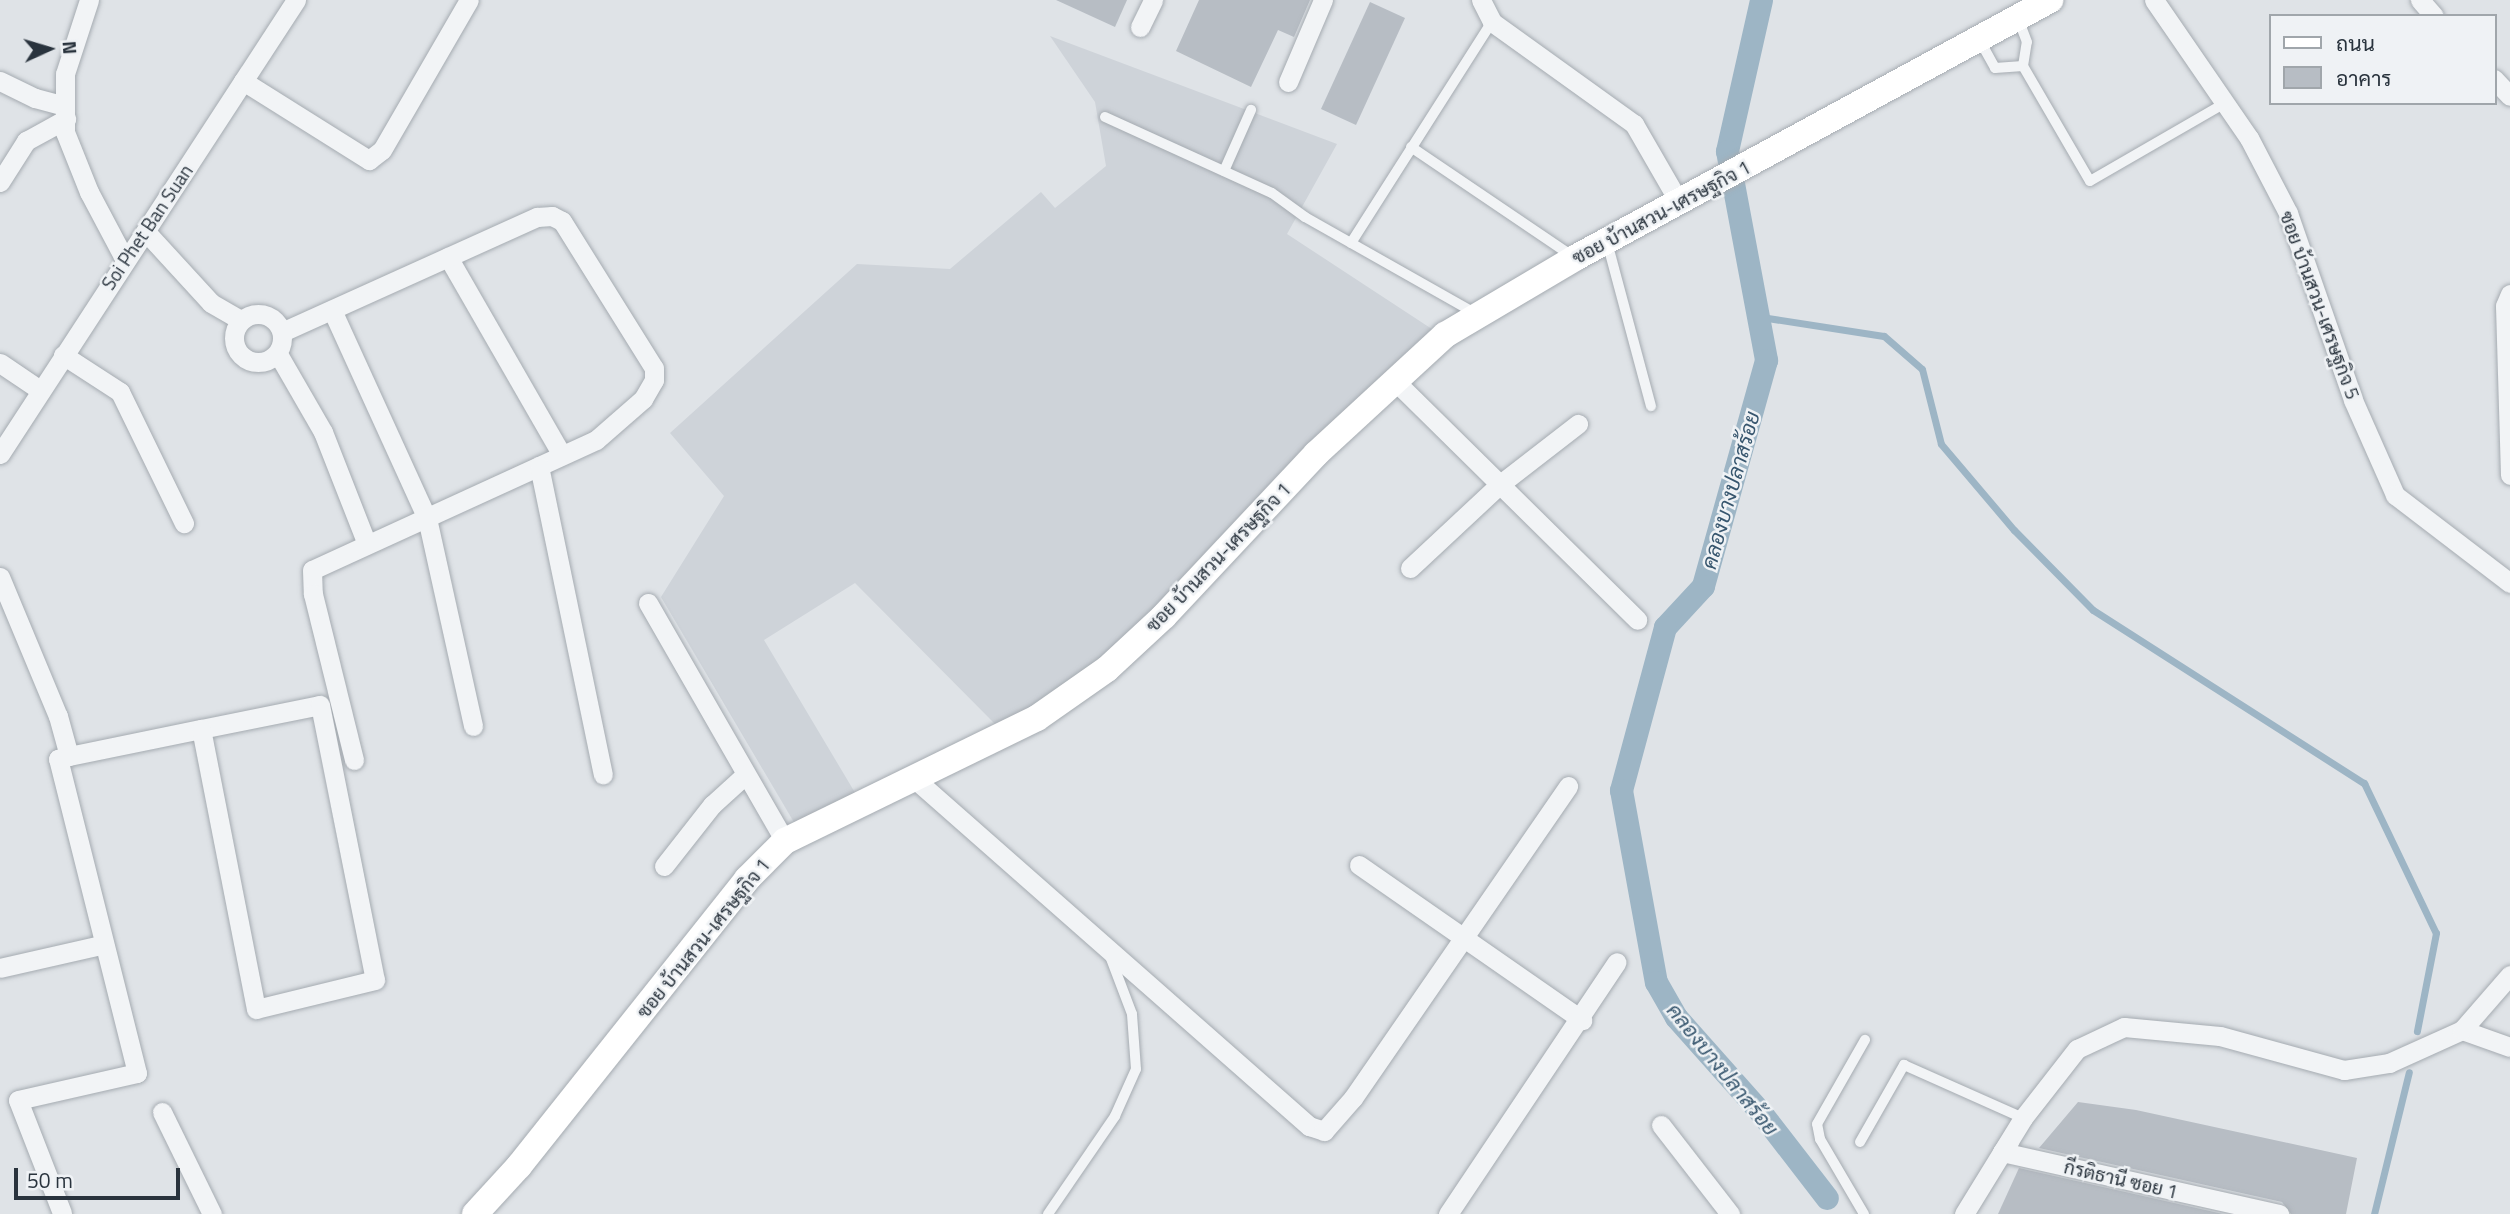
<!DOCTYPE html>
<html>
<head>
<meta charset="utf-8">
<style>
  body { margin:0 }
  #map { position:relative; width:2510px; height:1214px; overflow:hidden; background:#dfe3e7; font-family:"Titillium Web",Sarabun,sans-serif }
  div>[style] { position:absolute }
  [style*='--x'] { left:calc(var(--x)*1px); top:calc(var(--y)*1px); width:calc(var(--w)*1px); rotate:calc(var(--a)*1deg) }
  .built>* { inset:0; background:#ced3d9 }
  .stream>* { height:7px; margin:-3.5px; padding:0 3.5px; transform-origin:3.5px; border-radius:3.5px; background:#9db5c5 }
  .canal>* { height:23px; margin:-11.5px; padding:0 11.5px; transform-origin:11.5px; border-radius:11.5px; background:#9db5c5 }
  .building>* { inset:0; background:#b7bdc4 }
  .roads { filter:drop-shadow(0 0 2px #a5abb1) drop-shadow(0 0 2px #a5abb1) }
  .lane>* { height:10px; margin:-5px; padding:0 5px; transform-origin:5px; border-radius:5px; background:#f2f4f6 }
  .street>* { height:19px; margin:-9.5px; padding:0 9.5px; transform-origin:9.5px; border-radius:9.5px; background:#f2f4f6 }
  .street>.ring { margin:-9.5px; padding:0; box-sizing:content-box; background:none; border:19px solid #f2f4f6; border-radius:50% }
  .secondary>* { height:26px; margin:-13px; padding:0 13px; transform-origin:13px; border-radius:13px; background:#fff }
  span { translate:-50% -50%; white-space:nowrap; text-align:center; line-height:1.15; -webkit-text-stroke:5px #eff2f5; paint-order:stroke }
  .street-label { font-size:19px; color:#29333d }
  .water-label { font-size:21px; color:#37566e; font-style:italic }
  .legend { position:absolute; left:2269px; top:14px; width:228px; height:91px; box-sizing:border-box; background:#eff2f5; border:2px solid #a0a6ab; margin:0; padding:9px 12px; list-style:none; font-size:21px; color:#29333d }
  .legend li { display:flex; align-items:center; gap:14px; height:35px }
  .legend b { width:35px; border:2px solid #a0a6ab }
  .north { position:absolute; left:14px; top:14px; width:70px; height:70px; -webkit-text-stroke:5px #eff2f5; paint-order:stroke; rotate:86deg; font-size:19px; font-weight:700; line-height:28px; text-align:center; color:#29333d }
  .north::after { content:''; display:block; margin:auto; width:24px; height:32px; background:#29333d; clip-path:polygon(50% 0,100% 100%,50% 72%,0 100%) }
  .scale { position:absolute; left:14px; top:1168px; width:166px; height:32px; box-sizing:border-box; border:4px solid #29333d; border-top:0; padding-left:9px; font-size:21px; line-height:24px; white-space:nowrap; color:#29333d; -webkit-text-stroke:5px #eff2f5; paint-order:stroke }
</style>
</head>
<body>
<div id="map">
  <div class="built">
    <div style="clip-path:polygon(1050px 36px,1337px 144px,1287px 234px,1438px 333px,1105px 659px,1037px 707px,998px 727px,855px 583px,764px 640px,857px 796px,795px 824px,661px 597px,724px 496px,670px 433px,857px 264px,950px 269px,1041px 192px,1055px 208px,1106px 166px,1095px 102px)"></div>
  </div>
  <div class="stream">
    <div style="--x:1761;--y:317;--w:124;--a:8.8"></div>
    <div style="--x:1884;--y:336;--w:50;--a:41"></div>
    <div style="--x:1922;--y:369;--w:77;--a:75.8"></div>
    <div style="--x:1941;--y:444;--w:113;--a:49.7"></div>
    <div style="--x:2014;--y:530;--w:112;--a:45.4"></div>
    <div style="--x:2093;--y:610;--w:322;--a:32.6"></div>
    <div style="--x:2364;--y:783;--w:166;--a:64.4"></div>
    <div style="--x:2436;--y:933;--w:100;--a:101"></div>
    <div style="--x:2374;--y:1214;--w:146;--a:-76.2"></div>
  </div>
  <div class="canal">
    <div style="--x:1761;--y:0;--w:155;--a:102.7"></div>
    <div style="--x:1727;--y:151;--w:213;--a:79.4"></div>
    <div style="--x:1766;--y:360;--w:235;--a:105.6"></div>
    <div style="--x:1703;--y:586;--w:56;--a:132.8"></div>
    <div style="--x:1665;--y:627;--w:169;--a:105.1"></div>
    <div style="--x:1621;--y:790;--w:195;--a:79.7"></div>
    <div style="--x:1656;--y:982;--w:40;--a:60.3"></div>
    <div style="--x:1676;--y:1017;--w:130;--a:48.4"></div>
    <div style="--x:1762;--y:1114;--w:106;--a:52.3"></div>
  </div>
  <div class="building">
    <div style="clip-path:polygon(1056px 0,1127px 0,1115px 27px)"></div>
    <div style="clip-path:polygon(1199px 0,1310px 0,1294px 37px,1278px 30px,1251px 87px,1176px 51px)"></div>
    <div style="clip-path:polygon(1370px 2px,1405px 18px,1356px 125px,1321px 109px)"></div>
    <div style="clip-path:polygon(2078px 1102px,2136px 1110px,2357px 1158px,2346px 1214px,2291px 1214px,2282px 1202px,2039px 1148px)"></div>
    <div style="clip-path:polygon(2019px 1168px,2223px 1214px,1998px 1214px)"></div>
  </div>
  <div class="roads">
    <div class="lane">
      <div style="--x:1979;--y:39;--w:33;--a:61"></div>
      <div style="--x:1995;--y:68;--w:28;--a:-4"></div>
      <div style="--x:2023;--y:66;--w:24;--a:-81"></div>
      <div style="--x:2027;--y:42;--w:25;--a:-111"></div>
      <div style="--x:2023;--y:66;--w:133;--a:59.8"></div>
      <div style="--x:2090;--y:181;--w:156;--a:-30"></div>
      <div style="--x:1105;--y:117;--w:183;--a:24.5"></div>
      <div style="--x:1272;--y:193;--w:41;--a:36"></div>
      <div style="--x:1305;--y:217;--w:195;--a:29.5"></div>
      <div style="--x:1411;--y:147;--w:194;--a:34.1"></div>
      <div style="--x:1224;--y:171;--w:67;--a:-66.1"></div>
      <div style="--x:1607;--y:242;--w:170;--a:75"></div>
      <div style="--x:1351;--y:243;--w:262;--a:-57.5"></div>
      <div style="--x:1860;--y:1142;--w:89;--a:-60.3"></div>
      <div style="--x:1904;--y:1065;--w:130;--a:24"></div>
      <div style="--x:1048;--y:1214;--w:119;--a:-55.6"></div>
      <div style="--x:1115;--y:1116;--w:51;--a:-65.9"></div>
      <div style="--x:1136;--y:1069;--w:55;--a:-94.2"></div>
      <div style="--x:1132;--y:1014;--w:62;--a:-110.8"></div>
      <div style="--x:1864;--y:1214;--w:87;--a:-120.4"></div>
      <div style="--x:1820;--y:1139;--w:15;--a:-101"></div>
      <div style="--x:1817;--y:1124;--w:97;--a:-60.3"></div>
    </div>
    <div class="street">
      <div style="--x:89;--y:0;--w:78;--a:108"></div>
      <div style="--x:65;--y:74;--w:58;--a:90"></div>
      <div style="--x:65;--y:132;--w:65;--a:68.2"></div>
      <div style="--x:89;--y:192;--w:77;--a:62.1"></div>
      <div style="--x:1481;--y:0;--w:25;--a:63"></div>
      <div style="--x:1492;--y:22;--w:175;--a:35.7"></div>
      <div style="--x:1634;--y:124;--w:90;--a:60"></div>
      <div style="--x:2154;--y:0;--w:168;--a:55.5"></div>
      <div style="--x:2249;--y:138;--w:85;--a:62.5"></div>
      <div style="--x:2288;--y:213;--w:198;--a:70.8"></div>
      <div style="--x:2353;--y:400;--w:104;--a:66.1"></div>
      <div style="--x:2395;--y:495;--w:145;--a:37.4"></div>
      <div style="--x:2420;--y:0;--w:21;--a:49"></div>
      <div style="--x:1140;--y:27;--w:30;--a:-64"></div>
      <div style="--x:2494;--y:79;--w:23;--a:47"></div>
      <div style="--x:0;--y:81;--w:39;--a:26"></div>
      <div style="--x:35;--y:98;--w:31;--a:15"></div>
      <div style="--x:243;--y:81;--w:149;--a:32.1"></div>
      <div style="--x:369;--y:160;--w:16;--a:-38"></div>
      <div style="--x:382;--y:150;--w:173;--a:-59.9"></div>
      <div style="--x:1288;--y:82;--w:89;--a:-66.9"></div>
      <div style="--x:0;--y:182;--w:49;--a:-57.6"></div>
      <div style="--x:26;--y:141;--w:46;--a:-28.8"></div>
      <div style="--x:146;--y:232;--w:96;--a:47.5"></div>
      <div style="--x:211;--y:303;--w:34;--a:30"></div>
      <div style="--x:448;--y:257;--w:228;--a:60.1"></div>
      <div style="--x:2510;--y:294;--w:13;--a:113"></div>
      <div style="--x:2505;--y:306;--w:169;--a:88.3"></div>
      <div style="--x:332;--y:310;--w:229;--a:65.5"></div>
      <div style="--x:427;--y:518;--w:213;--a:77.5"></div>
      <div class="ring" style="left:234px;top:314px;width:29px;height:29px"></div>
      <div style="--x:282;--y:332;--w:280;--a:-24.3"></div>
      <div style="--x:537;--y:217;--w:15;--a:-4"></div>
      <div style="--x:552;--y:216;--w:11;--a:27"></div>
      <div style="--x:562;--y:221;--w:173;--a:58"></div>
      <div style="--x:654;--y:368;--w:12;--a:90"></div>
      <div style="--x:654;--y:380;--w:22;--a:120"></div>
      <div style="--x:643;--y:399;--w:62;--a:138.9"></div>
      <div style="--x:596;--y:440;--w:312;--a:155.4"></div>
      <div style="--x:312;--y:570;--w:24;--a:88"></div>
      <div style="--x:313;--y:594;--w:171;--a:76.1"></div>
      <div style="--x:278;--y:354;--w:90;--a:60"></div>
      <div style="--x:323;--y:432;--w:118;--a:68.6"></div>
      <div style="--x:63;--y:355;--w:68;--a:33"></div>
      <div style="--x:120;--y:392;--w:146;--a:64"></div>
      <div style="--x:0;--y:363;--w:48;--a:34"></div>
      <div style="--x:1393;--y:379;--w:343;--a:44.6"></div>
      <div style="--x:0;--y:454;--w:542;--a:-56.9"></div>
      <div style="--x:539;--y:466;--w:315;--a:78.3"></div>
      <div style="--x:1410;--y:568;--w:122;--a:-43"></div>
      <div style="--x:1499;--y:485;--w:100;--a:-37.7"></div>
      <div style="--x:0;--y:577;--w:151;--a:67.4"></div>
      <div style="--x:58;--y:716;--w:41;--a:74.6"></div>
      <div style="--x:648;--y:603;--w:275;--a:60.1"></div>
      <div style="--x:916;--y:780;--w:524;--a:41.36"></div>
      <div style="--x:1309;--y:1126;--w:16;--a:18"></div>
      <div style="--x:1324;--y:1131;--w:44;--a:-48.7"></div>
      <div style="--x:1353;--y:1098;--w:379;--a:-55.4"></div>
      <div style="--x:1359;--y:865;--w:272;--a:34.8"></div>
      <div style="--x:664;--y:866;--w:78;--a:-51.8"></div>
      <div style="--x:712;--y:805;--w:45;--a:-42.3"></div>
      <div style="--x:0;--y:968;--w:104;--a:-12.8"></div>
      <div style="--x:2462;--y:1030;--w:51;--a:19.5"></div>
      <div style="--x:162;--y:1112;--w:114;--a:63.9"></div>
      <div style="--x:1661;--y:1125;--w:113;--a:52.2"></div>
      <div style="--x:2009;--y:1142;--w:12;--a:125"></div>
      <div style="--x:2002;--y:1152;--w:284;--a:12.6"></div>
      <div style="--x:62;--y:1213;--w:121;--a:-111.3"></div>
      <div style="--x:18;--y:1100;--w:122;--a:-12.8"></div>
      <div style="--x:137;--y:1073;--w:324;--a:-104.1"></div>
      <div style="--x:58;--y:759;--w:11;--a:-15"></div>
      <div style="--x:69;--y:756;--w:135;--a:-11.6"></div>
      <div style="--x:201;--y:729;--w:121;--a:-11.4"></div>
      <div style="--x:320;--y:705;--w:280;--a:78.7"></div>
      <div style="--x:375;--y:980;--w:122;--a:166.3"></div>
      <div style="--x:256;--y:1009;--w:285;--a:-101.1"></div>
      <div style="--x:1448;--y:1214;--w:303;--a:-56.2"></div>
      <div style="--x:1964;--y:1214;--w:113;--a:-58.4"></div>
      <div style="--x:2023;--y:1118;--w:88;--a:-52"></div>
      <div style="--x:2077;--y:1049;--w:52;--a:-25.1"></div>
      <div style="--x:2124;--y:1027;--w:96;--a:5.4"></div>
      <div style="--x:2220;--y:1036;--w:129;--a:15.3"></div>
      <div style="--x:2344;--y:1070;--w:46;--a:-8.8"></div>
      <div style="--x:2389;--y:1063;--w:80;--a:-24.3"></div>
      <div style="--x:2462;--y:1030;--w:73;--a:-48.9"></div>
    </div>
    <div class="secondary">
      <div style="--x:475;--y:1214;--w:65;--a:-47.5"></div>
      <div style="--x:519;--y:1166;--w:367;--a:-51.5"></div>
      <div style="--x:747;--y:879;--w:54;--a:-45"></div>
      <div style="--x:785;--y:841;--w:280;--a:-26"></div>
      <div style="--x:1037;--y:718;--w:85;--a:-35"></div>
      <div style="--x:1107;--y:669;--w:78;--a:-42.9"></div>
      <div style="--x:1164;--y:616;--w:222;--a:-46.8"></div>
      <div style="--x:1316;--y:454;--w:176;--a:-42.7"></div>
      <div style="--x:1445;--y:335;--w:151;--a:-30.6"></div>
      <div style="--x:1575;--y:258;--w:541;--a:-28.51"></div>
    </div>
  </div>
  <div class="street-label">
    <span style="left:1661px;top:212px;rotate:-28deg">ซอย บ้านสวน-เศรษฐกิจ 1</span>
    <span style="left:147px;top:227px;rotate:-56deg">Soi Phet Ban Suan</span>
    <span style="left:2320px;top:305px;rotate:70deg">ซอย บ้านสวน-เศรษฐกิจ 5</span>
    <span style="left:1218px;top:557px;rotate:-46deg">ซอย บ้านสวน-เศรษฐกิจ 1</span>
    <span style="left:703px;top:938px;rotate:-51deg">ซอย บ้านสวน-เศรษฐกิจ 1</span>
    <span style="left:2121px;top:1179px;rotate:13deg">กีรติธานี ซอย 1</span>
  </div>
  <div class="water-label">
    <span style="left:1730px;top:490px;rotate:-74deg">คลองบางปลาสร้อย</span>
    <span style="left:1723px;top:1069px;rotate:51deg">คลองบางปลาสร้อย</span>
  </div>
  <ul class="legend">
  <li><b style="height:9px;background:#fff"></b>ถนน</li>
  <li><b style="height:19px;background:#b7bdc4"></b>อาคาร</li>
  </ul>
  <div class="north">N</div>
  <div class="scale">50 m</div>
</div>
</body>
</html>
